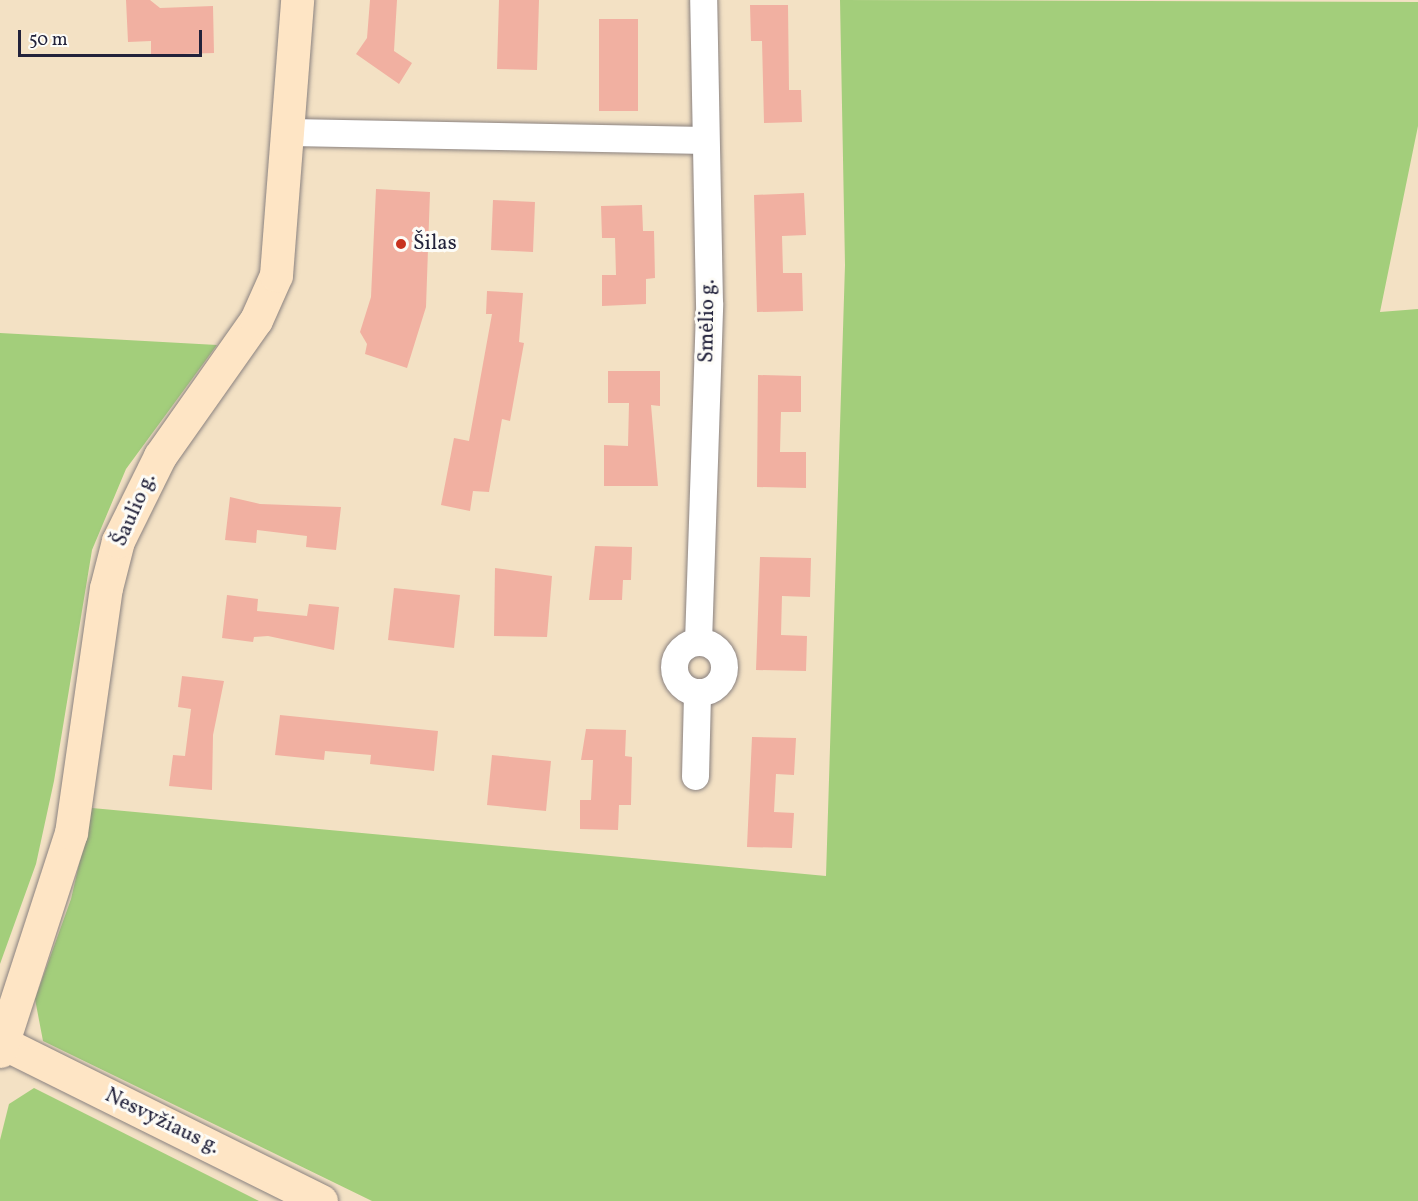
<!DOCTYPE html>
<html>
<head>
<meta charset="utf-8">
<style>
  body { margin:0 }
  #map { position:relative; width:1418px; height:1201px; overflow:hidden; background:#f3e1c4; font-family:Vollkorn,serif }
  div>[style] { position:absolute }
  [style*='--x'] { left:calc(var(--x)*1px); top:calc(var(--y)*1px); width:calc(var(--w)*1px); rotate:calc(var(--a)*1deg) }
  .green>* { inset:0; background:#a3ce7b }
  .building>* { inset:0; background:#f1b0a1 }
  .roads { filter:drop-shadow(0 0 2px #8a8280) drop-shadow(0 0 2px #8a8280) }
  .street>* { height:27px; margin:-13.5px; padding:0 13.5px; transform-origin:13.5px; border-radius:13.5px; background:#fff }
  .street>.ring { margin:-13.5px; padding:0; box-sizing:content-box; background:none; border:27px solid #fff; border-radius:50% }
  .secondary>* { height:33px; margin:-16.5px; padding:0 16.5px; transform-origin:16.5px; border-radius:16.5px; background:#fee5c5 }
  .dots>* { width:16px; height:16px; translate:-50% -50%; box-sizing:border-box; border:3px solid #fdfcf7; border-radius:50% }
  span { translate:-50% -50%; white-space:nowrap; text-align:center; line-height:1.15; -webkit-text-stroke:6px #fdfcf7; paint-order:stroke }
  .poi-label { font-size:21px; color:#22223b }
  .left { translate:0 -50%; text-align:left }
  .street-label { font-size:21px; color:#22223b }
  .scale { position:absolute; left:18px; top:30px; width:184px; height:27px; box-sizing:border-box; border:3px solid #22223b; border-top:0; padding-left:8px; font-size:18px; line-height:21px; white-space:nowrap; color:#22223b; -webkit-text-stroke:4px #fdfcf7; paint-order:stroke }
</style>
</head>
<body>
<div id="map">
  <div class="green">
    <div style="clip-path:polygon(840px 0,1418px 2px,1418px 126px,1380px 312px,1418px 309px,1418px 1201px,372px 1201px,43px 1041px,35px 999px,71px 899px,92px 808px,826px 876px,845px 265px)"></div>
    <div style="clip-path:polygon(0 333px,217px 345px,126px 469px,92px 550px,54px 781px,36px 864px,0 964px)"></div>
    <div style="clip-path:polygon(34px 1088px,259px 1201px,0 1201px,0 1140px,9px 1104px)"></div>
  </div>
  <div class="building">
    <div style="clip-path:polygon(126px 0,150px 0,160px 8px,213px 6px,214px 53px,151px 55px,151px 41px,128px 42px)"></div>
    <div style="clip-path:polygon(370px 0,397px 0,394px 51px,412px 63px,399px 84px,356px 54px,367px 38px)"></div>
    <div style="clip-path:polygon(499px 0,539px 0,537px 70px,497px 69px)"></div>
    <div style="clip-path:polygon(750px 5px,788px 5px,789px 90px,801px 90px,802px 122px,764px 123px,762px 41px,751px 41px)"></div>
    <div style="clip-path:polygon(599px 19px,638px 19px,638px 111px,599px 111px)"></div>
    <div style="clip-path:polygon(376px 189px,430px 192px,426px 307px,407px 368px,365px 354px,367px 344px,360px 332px,371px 297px)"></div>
    <div style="clip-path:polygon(804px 193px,806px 235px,782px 236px,783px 273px,802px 273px,803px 311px,757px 312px,754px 195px)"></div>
    <div style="clip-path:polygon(493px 200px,535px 202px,533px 252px,491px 250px)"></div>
    <div style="clip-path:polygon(642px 205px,643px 231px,654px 231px,655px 278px,646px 279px,646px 304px,602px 306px,602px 275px,616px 275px,615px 238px,602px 238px,601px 206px)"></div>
    <div style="clip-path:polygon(487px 291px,523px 293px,519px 342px,524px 343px,510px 421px,502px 419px,489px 492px,473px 491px,470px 511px,441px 505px,454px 438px,469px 441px,492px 314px,486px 314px)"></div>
    <div style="clip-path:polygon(608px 371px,660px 371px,660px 406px,651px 405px,658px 486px,604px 486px,604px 445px,628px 446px,629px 403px,608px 403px)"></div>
    <div style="clip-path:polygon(758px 375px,801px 376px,801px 412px,781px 412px,780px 452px,806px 452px,806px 488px,757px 487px)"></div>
    <div style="clip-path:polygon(230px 497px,260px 504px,341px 507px,336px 550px,306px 547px,307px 536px,257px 530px,256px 543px,225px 540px)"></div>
    <div style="clip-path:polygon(595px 546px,632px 547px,631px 580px,623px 580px,622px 600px,589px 600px)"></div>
    <div style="clip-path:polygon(760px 557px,811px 558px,810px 597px,782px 596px,781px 635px,807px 636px,806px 671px,756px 670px)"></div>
    <div style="clip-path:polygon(495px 568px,552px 576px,547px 637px,494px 636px)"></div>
    <div style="clip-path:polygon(394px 588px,460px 595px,454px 648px,388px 640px)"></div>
    <div style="clip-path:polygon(227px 595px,258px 599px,257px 611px,307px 616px,309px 604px,339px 607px,334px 650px,268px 636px,254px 637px,253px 642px,222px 638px)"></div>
    <div style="clip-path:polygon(182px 676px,224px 681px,213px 735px,212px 790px,169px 786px,173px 755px,185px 756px,191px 709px,178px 707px)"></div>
    <div style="clip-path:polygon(280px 715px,438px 731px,434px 771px,370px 764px,371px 755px,325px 751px,324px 760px,275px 755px)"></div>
    <div style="clip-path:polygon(586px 729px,626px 730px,625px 756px,632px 757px,631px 805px,619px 805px,618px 830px,580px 829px,580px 800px,591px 800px,593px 760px,581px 760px)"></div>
    <div style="clip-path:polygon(752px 737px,796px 738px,794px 775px,776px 774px,774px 812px,794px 813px,792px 848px,747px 847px)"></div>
    <div style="clip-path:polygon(492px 755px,551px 761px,546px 811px,487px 805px)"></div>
  </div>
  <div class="roads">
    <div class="street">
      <div style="--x:291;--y:132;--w:414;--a:1.1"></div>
      <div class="ring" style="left:674px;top:642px;width:23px;height:23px"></div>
      <div style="--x:698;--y:642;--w:339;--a:-88.1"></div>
      <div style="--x:709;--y:303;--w:303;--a:-91.1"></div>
      <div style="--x:695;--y:776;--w:83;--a:-88.6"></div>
    </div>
    <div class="secondary">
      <div style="--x:3;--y:1043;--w:355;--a:26.4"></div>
      <div style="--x:0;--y:1051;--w:229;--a:-72"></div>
      <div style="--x:71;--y:833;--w:247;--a:-81.9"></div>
      <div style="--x:106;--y:588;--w:49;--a:-75.7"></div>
      <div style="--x:118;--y:541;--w:95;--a:-63.7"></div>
      <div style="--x:160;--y:456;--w:166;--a:-54.8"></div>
      <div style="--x:256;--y:320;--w:49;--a:-66"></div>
      <div style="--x:276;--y:275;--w:276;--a:-85.6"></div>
    </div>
  </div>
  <div class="dots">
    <div style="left:401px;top:244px;background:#c8321e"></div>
  </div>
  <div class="poi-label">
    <span class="left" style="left:413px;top:244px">Šilas</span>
  </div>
  <div class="street-label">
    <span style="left:708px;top:321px;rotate:-89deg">Smėlio g.</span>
    <span style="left:135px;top:510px;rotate:-66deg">Šaulio g.</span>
    <span style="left:162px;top:1122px;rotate:26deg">Nesvyžiaus g.</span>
  </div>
  <div class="scale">50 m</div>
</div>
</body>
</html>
